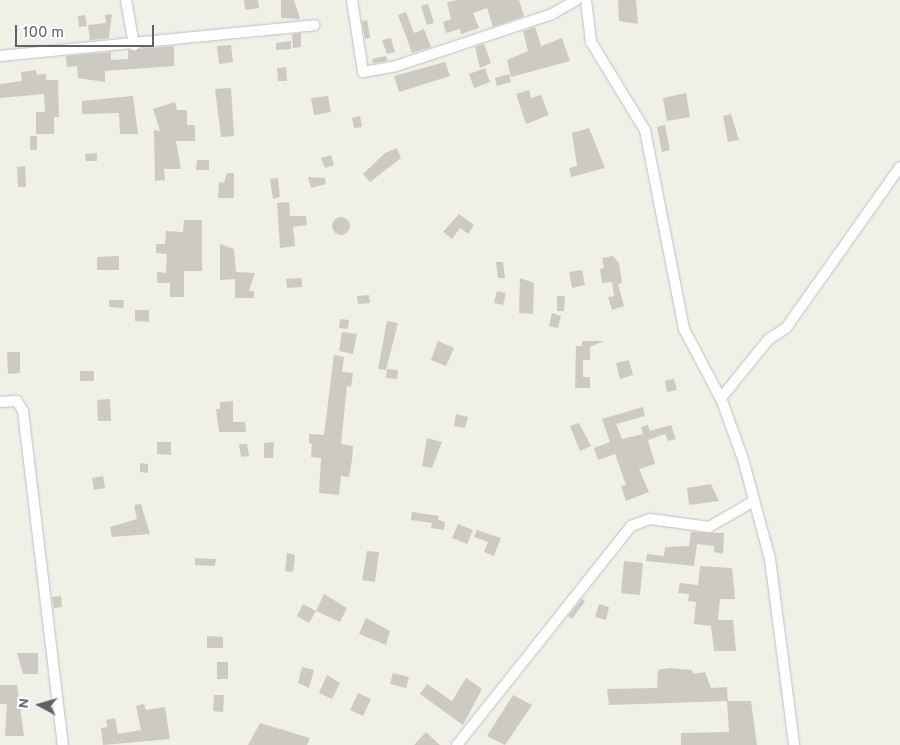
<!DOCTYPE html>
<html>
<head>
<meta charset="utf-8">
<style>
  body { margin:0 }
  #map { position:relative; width:900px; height:745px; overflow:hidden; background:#f1f0e6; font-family:Overpass,sans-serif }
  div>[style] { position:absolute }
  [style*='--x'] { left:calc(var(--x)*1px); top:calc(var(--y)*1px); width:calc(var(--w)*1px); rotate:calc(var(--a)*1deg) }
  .building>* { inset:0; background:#cccac3 }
  .round { border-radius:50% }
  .roads { filter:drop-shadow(0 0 1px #bebfc6) drop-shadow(0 0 1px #bebfc6) }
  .minor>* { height:10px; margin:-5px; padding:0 5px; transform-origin:5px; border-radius:5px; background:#fff }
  span { translate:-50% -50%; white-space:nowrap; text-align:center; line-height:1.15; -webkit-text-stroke:4px #fff; paint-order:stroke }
  .north { position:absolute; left:15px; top:680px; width:50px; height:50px; -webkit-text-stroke:4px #fff; paint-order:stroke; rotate:276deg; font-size:14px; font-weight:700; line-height:20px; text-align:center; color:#5e6168 }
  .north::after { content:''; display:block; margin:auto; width:18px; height:22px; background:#5e6168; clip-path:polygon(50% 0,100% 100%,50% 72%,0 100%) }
  .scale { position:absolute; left:15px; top:25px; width:139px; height:22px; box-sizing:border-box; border:2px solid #5e6168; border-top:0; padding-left:6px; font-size:15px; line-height:18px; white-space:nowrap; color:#5e6168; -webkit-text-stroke:4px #fff; paint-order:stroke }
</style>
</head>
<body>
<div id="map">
  <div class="building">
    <div style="clip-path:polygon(244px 0,258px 0,259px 8px,245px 10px)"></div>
    <div style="clip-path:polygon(281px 0,294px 0,300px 19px,281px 18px)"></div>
    <div style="clip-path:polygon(458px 0,519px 0,524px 16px,493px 27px,487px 8px,473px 13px,479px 28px,461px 34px,460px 29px,446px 33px,443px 22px,451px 19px,447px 2px)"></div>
    <div style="clip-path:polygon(618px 0,636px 0,638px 24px,619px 21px)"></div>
    <div style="clip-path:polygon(428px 4px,434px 23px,427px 25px,421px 6px)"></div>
    <div style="clip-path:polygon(406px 12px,414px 33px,424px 29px,431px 47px,412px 53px,398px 15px)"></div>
    <div style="clip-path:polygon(112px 14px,109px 38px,90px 40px,88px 25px,106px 23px,105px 15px)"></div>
    <div style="clip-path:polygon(85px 15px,87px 26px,79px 27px,78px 16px)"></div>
    <div style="clip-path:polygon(367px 20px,370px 38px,365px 39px,362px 21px)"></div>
    <div style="clip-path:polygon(535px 27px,541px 46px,562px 38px,570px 61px,511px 77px,507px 60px,528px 51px,523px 31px)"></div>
    <div style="clip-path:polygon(301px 33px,301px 47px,293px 48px,292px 34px)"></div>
    <div style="clip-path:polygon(391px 38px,395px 52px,387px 54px,382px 40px)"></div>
    <div style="clip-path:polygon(291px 41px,291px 49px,276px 50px,276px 43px)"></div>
    <div style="clip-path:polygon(484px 44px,491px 63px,480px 68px,475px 47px)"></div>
    <div style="clip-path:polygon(231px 45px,233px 62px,219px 64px,217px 46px)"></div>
    <div style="clip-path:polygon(174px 46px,174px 66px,105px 71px,105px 82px,78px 78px,77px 66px,67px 67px,66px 56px,111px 52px,111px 60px,128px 59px,128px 50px)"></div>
    <div style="clip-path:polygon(386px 56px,387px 61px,373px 63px,372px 59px)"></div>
    <div style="clip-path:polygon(445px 62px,450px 76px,399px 92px,394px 76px)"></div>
    <div style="clip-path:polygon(286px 67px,287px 81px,278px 81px,277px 68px)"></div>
    <div style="clip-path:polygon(485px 68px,490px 82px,474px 88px,469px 74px)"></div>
    <div style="clip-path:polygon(36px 70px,37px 75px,46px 74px,46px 80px,58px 80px,59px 117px,54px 117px,54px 134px,36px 134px,36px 112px,45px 112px,44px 94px,0 98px,0 84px,22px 81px,21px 72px)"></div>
    <div style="clip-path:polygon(509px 74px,511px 82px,497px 86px,495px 78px)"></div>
    <div style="clip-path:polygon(231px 88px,234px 136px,221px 137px,215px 89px)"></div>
    <div style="clip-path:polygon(529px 90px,531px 98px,541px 95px,549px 115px,526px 124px,516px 94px)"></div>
    <div style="clip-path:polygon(686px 93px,690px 117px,667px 121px,663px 98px)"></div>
    <div style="clip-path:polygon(133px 96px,138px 134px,120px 134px,119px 113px,82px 114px,82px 101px)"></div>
    <div style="clip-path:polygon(328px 96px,331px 112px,314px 115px,311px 98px)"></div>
    <div style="clip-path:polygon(175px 102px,177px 110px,187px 110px,187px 125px,195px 125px,195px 141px,176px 141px,181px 169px,164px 169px,165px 180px,155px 181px,154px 130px,160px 131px,153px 109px)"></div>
    <div style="clip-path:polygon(731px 114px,739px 140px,728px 142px,723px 116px)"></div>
    <div style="clip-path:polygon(360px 116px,362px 127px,354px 128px,352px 118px)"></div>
    <div style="clip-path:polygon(665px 125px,670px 150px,662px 152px,657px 127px)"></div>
    <div style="clip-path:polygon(589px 128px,605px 168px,571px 177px,569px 168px,577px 166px,572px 133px)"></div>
    <div style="clip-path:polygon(30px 136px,37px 136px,37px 150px,30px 150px)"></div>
    <div style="clip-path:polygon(397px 148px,401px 158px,370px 182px,363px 174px,385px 153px)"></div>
    <div style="clip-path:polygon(97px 153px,97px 161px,86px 161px,85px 154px)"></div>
    <div style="clip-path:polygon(331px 155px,334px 165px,325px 168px,321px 158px)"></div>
    <div style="clip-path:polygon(197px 160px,209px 160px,209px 170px,196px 170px)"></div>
    <div style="clip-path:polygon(25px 166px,26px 187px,18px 187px,17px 167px)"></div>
    <div style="clip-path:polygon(227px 173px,234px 173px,234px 198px,218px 198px,219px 182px,224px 183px)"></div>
    <div style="clip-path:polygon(308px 177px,325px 178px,326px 184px,311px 188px)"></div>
    <div style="clip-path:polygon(278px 178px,280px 197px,273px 199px,270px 179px)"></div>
    <div style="clip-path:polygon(289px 202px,290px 216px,306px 216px,307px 225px,293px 227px,295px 246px,280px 248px,277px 203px)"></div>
    <div style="clip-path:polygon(459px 214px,474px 225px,468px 234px,460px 228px,452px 239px,443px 232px)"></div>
    <div class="round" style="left:332px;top:217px;width:18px;height:18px"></div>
    <div style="clip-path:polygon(184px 220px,202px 220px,202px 271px,184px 271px,184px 297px,170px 297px,170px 283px,157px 283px,157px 272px,166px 273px,167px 254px,156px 253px,156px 244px,165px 244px,166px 231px,183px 232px)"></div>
    <div style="clip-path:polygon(220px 244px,234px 249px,236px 272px,255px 273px,249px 291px,254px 291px,254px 298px,235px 298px,235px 279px,220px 280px)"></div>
    <div style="clip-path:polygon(119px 256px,119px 270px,97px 270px,97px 257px)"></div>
    <div style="clip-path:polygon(613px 256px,619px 263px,622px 283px,618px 284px,624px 306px,612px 310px,608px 297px,614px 296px,612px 282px,602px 283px,600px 269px,604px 268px,602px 258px)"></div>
    <div style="clip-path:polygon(496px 262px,503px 262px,505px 278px,498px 278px)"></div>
    <div style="clip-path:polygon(582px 270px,585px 285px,572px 288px,569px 272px)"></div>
    <div style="clip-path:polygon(302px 278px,302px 287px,287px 288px,286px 279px)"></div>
    <div style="clip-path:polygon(520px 278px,534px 283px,533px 314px,519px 313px)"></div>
    <div style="clip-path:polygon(497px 291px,506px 293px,503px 305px,494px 303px)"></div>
    <div style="clip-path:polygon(369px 295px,370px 303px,358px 304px,357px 296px)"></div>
    <div style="clip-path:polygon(557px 296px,565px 296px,564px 311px,557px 311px)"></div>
    <div style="clip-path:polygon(109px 300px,124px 300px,123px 308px,109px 307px)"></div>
    <div style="clip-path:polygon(135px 310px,149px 310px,149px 322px,135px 321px)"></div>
    <div style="clip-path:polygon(552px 313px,561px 316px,558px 328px,549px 326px)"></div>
    <div style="clip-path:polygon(340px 319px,349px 320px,348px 329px,339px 328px)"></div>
    <div style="clip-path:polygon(387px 321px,398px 323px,386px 370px,378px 369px)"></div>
    <div style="clip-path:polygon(342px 332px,357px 334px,353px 354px,339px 351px)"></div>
    <div style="clip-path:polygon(438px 341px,454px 348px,446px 366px,431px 360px)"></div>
    <div style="clip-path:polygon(582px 341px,604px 341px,590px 347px,590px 360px,583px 360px,583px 377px,590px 377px,590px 388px,575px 388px,576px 346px,582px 346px)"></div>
    <div style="clip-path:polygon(7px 352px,20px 352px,20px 373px,8px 374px)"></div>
    <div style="clip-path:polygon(334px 355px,344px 357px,342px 372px,353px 373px,351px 387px,347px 386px,341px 444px,353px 446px,352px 460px,349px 477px,341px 476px,339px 495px,319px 493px,321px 458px,311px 457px,312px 444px,309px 443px,309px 434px,324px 435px)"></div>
    <div style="clip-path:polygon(629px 360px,633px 375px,620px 379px,616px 363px)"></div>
    <div style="clip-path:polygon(387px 369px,398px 370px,397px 379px,386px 378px)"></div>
    <div style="clip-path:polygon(80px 371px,94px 371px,94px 381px,80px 381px)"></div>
    <div style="clip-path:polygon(674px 379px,677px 390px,667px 392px,665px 381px)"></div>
    <div style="clip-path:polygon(110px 399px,111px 421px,98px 421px,97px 400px)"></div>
    <div style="clip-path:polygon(233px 401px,233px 422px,245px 422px,246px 432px,219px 432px,216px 409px,220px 409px,220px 402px)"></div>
    <div style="clip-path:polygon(643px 407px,645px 416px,616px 424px,622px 439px,643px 434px,641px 427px,648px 425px,650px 431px,671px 425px,676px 439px,668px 441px,665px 434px,648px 440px,655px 464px,639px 469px,649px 492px,626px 501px,621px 486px,626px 485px,615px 454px,598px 460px,594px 448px,610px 442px,602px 419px)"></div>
    <div style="clip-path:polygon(456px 414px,468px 417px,465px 428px,454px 426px)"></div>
    <div style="clip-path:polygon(579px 423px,591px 446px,580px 451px,570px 426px)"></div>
    <div style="clip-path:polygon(427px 438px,442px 442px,432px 468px,422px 466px)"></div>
    <div style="clip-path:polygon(157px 442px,171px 442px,171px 455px,157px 454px)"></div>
    <div style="clip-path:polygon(274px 442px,273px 458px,264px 458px,264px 443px)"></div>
    <div style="clip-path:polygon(239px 444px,247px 444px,249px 456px,241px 457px)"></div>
    <div style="clip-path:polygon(140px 463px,148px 464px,148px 473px,140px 472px)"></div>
    <div style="clip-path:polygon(103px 476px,105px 488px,94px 490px,92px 478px)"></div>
    <div style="clip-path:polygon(711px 484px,719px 501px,689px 505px,687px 488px)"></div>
    <div style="clip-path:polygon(141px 504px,150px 534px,112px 537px,110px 527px,137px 519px,134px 505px)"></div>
    <div style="clip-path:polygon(412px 512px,439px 516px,438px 520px,445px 522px,444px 530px,431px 528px,432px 523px,411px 520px)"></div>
    <div style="clip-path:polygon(458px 524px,473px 530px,467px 544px,452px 538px)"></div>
    <div style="clip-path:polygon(477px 530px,501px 538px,494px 556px,484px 552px,488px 542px,474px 537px)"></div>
    <div style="clip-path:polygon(691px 532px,724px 533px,723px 554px,714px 552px,714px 546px,697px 544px,694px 566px,646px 561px,647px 554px,664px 556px,665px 547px,689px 546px)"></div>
    <div style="clip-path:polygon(367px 551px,379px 552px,375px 582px,362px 580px)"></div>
    <div style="clip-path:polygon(287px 553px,295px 555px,293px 572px,285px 571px)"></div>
    <div style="clip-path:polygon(195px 558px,216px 559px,215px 566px,195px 565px)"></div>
    <div style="clip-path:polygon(624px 561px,643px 563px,640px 595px,621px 593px)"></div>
    <div style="clip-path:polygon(700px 566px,732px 568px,735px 599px,720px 599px,718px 620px,733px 620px,736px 651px,714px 651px,711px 626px,694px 624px,696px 602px,688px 601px,689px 594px,678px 593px,680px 583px,698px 585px)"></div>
    <div style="clip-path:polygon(324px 594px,347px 608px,340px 622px,316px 611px)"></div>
    <div style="clip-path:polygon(61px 596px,62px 607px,54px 608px,52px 597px)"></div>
    <div style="clip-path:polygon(582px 599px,585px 601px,572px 619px,568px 616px)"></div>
    <div style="clip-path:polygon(303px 604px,316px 611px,309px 623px,297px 616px)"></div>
    <div style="clip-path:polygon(599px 604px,609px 607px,606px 620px,595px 617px)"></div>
    <div style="clip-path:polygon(366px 618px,390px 631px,386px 645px,359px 634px)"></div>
    <div style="clip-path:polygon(207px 636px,223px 637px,223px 648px,207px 648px)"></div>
    <div style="clip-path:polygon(17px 653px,38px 653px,38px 674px,23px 674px)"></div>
    <div style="clip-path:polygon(217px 662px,228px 662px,228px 679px,217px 679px)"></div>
    <div style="clip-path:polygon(302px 667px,314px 670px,309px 688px,298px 683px)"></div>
    <div style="clip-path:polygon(669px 668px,692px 670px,693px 674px,705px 672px,711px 688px,727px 687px,728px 701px,609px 705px,607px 689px,657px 688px,658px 670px)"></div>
    <div style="clip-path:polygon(393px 673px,409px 677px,406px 688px,390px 684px)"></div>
    <div style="clip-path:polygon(327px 675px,340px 683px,332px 699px,319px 693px)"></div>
    <div style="clip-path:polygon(466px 678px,482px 689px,463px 725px,420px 694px,427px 684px,452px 701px)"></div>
    <div style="clip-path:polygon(0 685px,17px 685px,24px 736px,5px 736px,7px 704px,0 704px)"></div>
    <div style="clip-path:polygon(358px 693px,371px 699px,363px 716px,350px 710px)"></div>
    <div style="clip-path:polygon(214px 695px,224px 695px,223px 712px,213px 711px)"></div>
    <div style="clip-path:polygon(513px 695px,532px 705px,505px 745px,487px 736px)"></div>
    <div style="clip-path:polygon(727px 701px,751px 701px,757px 745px,681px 745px,681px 733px,729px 732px)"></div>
    <div style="clip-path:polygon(144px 704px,146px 710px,165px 707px,170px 739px,103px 745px,101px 728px,107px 727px,106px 720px,115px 718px,118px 734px,141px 730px,136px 706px)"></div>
    <div style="clip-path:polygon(260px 723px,310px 738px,307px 745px,248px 745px)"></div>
    <div style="clip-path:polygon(426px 732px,429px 735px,440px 745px,414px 745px)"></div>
  </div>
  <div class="roads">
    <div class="minor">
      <div style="--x:126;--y:0;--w:46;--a:79.9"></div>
      <div style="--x:352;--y:0;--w:73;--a:81.3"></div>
      <div style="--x:363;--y:72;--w:34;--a:-10"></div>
      <div style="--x:396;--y:66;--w:164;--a:-18.4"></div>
      <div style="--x:552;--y:14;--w:28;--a:-30"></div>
      <div style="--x:586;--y:0;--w:42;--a:83.2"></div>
      <div style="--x:591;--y:42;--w:103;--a:58.5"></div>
      <div style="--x:645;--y:130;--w:203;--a:78.9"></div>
      <div style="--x:684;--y:329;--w:81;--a:62.2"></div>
      <div style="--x:722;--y:401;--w:62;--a:70.1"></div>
      <div style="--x:743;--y:459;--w:104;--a:74.9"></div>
      <div style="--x:770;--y:559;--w:188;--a:82.6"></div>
      <div style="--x:0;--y:56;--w:316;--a:-5.6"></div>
      <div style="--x:721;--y:398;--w:76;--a:-50.9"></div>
      <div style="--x:769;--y:339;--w:20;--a:-33"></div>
      <div style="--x:786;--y:328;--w:197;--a:-54.7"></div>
      <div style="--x:0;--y:402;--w:17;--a:-3"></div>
      <div style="--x:17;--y:401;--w:12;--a:59"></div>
      <div style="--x:23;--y:411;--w:336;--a:83.2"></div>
      <div style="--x:457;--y:745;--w:280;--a:-51.5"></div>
      <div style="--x:631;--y:526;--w:20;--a:-20"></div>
      <div style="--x:650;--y:519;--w:60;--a:7.7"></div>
      <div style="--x:709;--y:527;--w:52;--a:-30"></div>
    </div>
  </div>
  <div class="north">N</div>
  <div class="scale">100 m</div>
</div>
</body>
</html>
